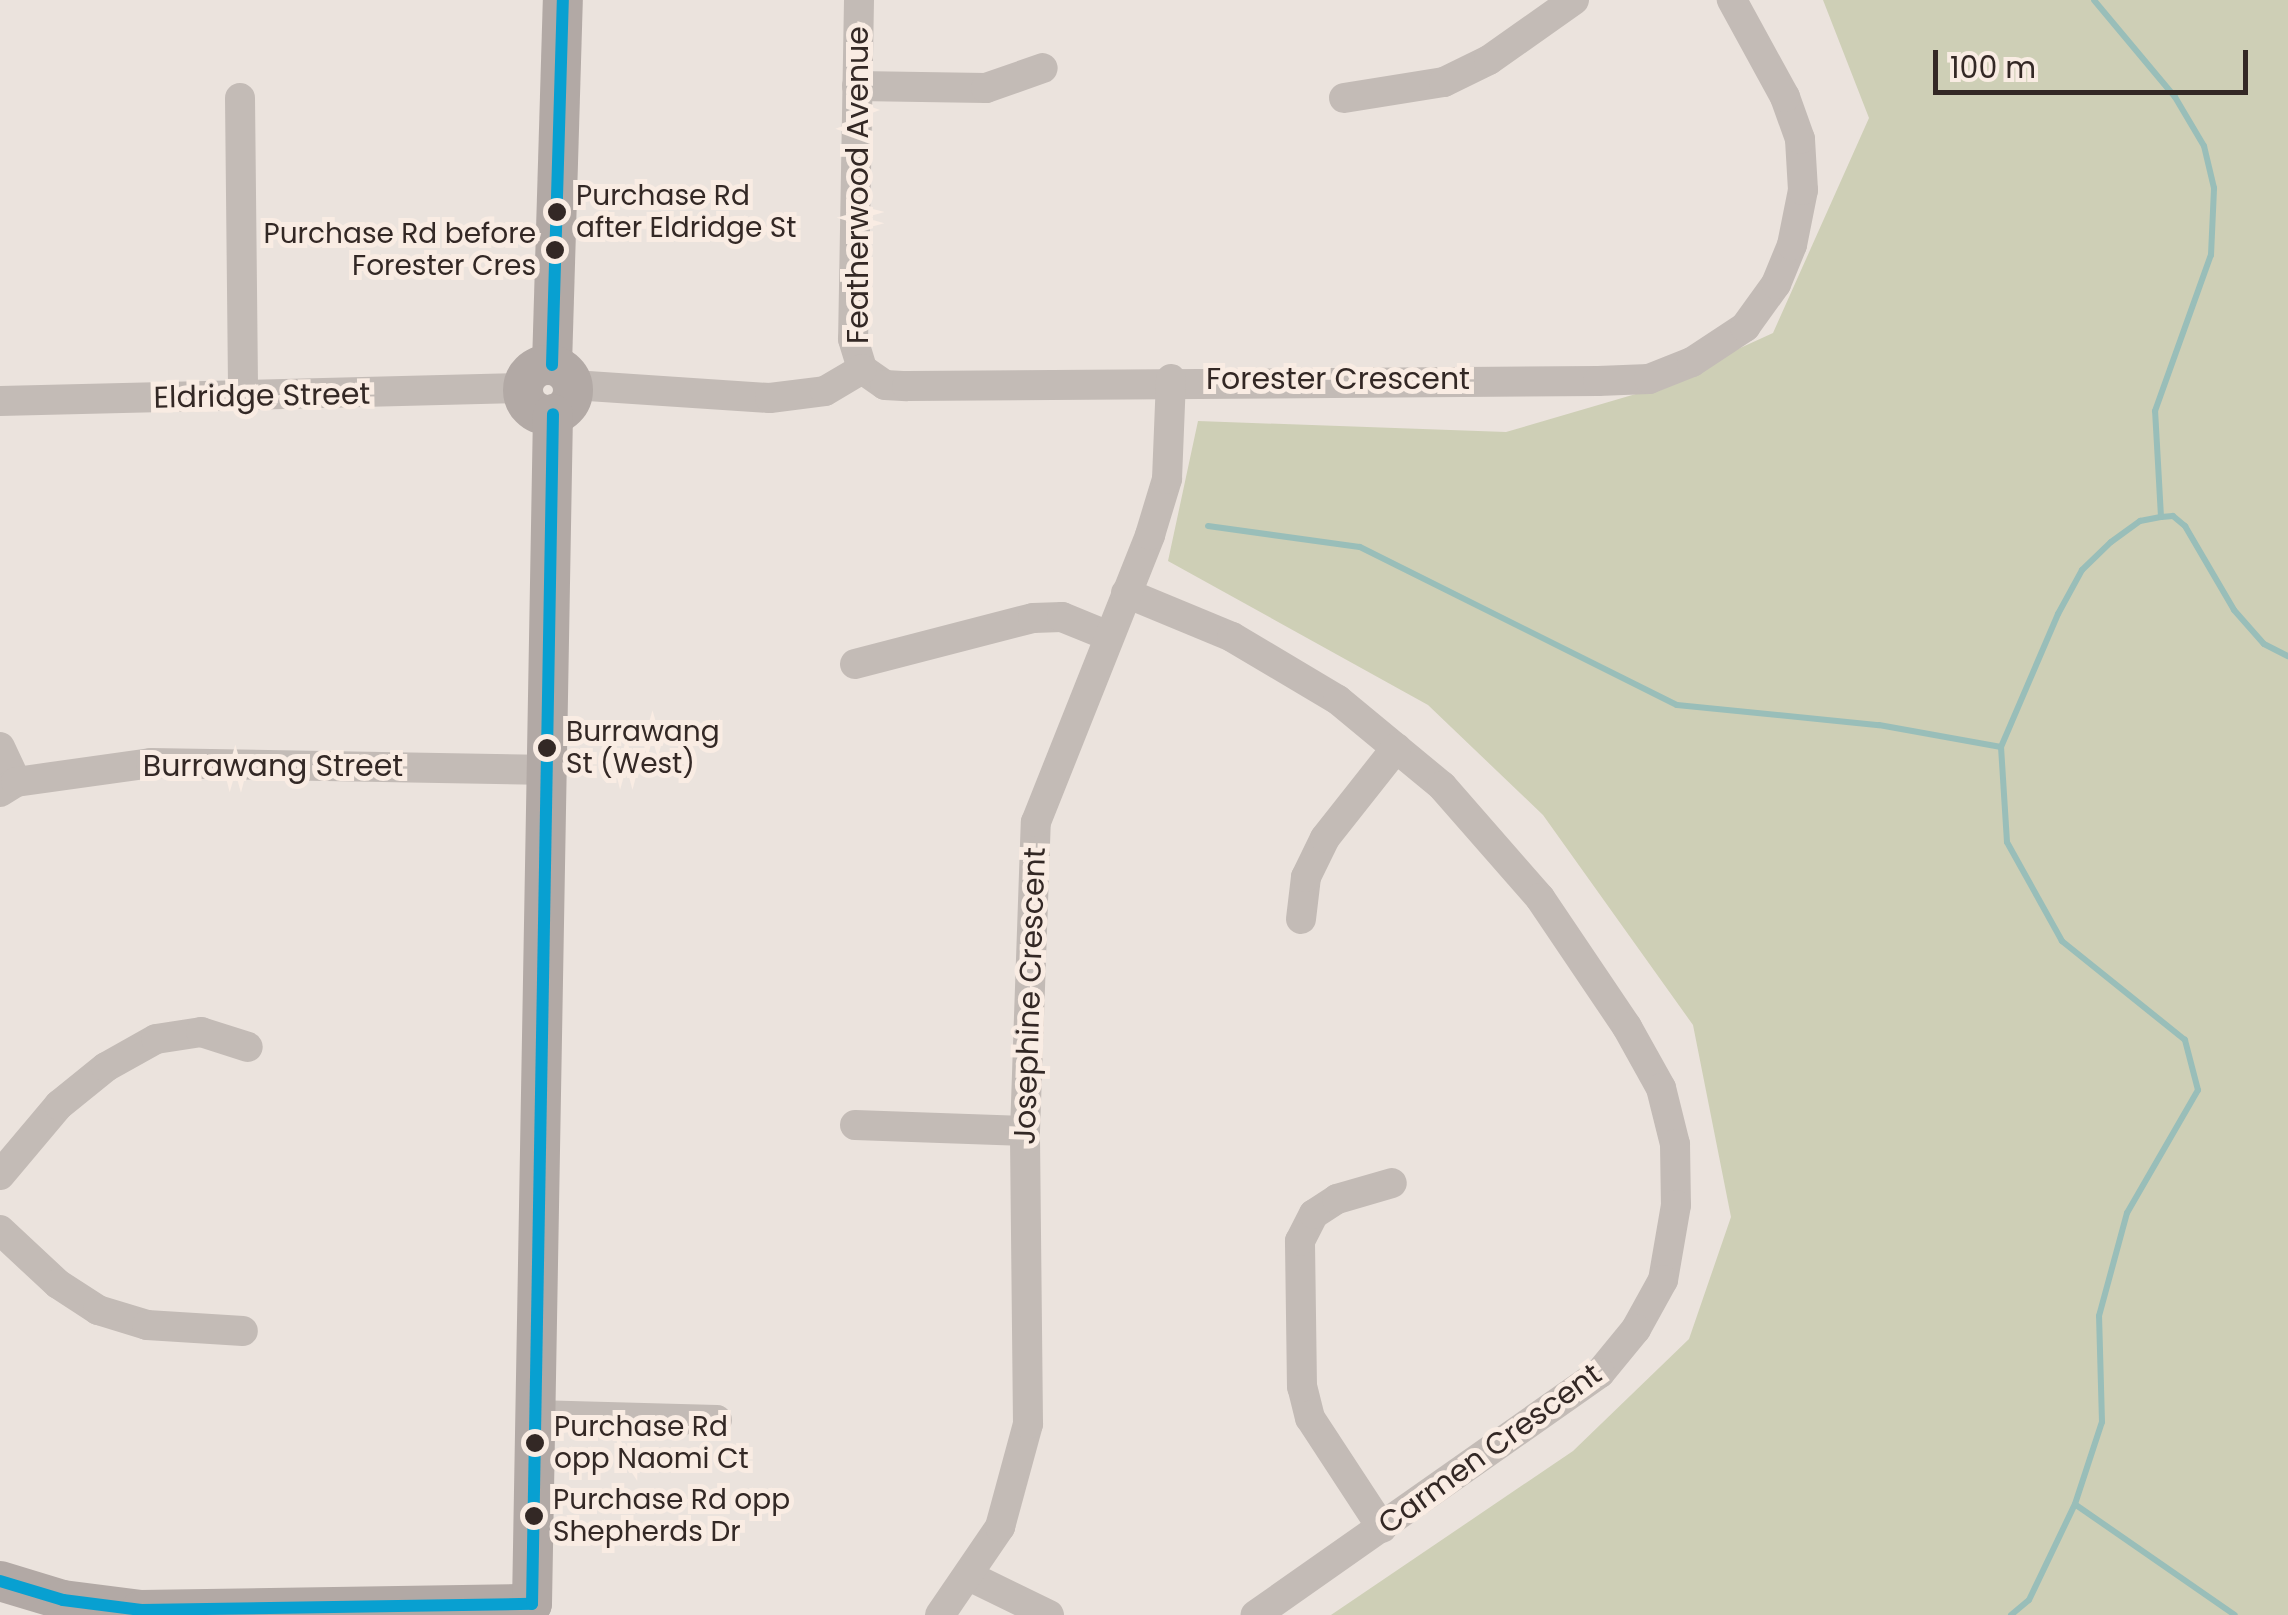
<!DOCTYPE html>
<html>
<head>
<meta charset="utf-8">
<style>
  body { margin:0 }
  #map { position:relative; width:2288px; height:1615px; overflow:hidden; background:#ebe3dd; font-family:Poppins,sans-serif }
  div>[style] { position:absolute }
  [style*='--x'] { left:calc(var(--x)*1px); top:calc(var(--y)*1px); width:calc(var(--w)*1px); rotate:calc(var(--a)*1deg) }
  .green>* { inset:0; background:#cecfb6 }
  .stream>* { height:6px; margin:-3px; padding:0 3px; transform-origin:3px; border-radius:3px; background:#99beb9 }
  .minor>* { height:30px; margin:-15px; padding:0 15px; transform-origin:15px; border-radius:15px; background:#c3bbb6 }
  .major>* { height:40px; margin:-20px; padding:0 20px; transform-origin:20px; border-radius:20px; background:#b2a9a5 }
  .major>.ring { margin:-20px; padding:0; box-sizing:content-box; background:none; border:40px solid #b2a9a5; border-radius:50% }
  .bus-1>* { height:12px; margin:-6px; padding:0 6px; transform-origin:6px; border-radius:6px; background:#08a0d1 }
  .dots>* { width:28px; height:28px; translate:-50% -50%; box-sizing:border-box; border:5px solid #f9ece3; border-radius:50% }
  span { translate:-50% -50%; white-space:nowrap; text-align:center; line-height:1.15; -webkit-text-stroke:10px #f9ece3; paint-order:stroke }
  .bus-label { font-size:28px; color:#332825 }
  .left { translate:0 -50%; text-align:left }
  .right { translate:-100% -50%; text-align:right }
  .street-label { font-size:30px; color:#332825 }
  .scale { position:absolute; left:1933px; top:50px; width:315px; height:45px; box-sizing:border-box; border:5px solid #332825; border-top:0; padding-left:12px; font-size:30px; line-height:35px; white-space:nowrap; color:#332825; -webkit-text-stroke:8px #f9ece3; paint-order:stroke }
</style>
</head>
<body>
<div id="map">
  <div class="green">
    <div style="clip-path:polygon(1823px 0,2288px 0,2288px 1615px,1331px 1615px,1573px 1451px,1689px 1339px,1731px 1217px,1693px 1025px,1543px 815px,1428px 705px,1168px 561px,1198px 421px,1506px 432px,1646px 391px,1773px 333px,1869px 118px)"></div>
  </div>
  <div class="stream">
    <div style="--x:2161;--y:517;--w:12;--a:-5"></div>
    <div style="--x:2173;--y:516;--w:16;--a:40"></div>
    <div style="--x:2185;--y:526;--w:97;--a:59.7"></div>
    <div style="--x:2234;--y:610;--w:45;--a:48.6"></div>
    <div style="--x:2264;--y:644;--w:27;--a:27"></div>
    <div style="--x:1208;--y:526;--w:153;--a:7.9"></div>
    <div style="--x:1360;--y:547;--w:354;--a:26.5"></div>
    <div style="--x:1677;--y:705;--w:203;--a:5.7"></div>
    <div style="--x:1879;--y:725;--w:124;--a:10.2"></div>
    <div style="--x:2076;--y:1505;--w:193;--a:34.7"></div>
    <div style="--x:2011;--y:1615;--w:23;--a:-40"></div>
    <div style="--x:2029;--y:1600;--w:106;--a:-64.4"></div>
    <div style="--x:2075;--y:1504;--w:86;--a:-71.8"></div>
    <div style="--x:2102;--y:1422;--w:106;--a:-91.6"></div>
    <div style="--x:2099;--y:1316;--w:107;--a:-74.8"></div>
    <div style="--x:2127;--y:1213;--w:142;--a:-60"></div>
    <div style="--x:2198;--y:1090;--w:52;--a:-104.6"></div>
    <div style="--x:2185;--y:1040;--w:158;--a:-141.2"></div>
    <div style="--x:2062;--y:941;--w:113;--a:-119.1"></div>
    <div style="--x:2007;--y:842;--w:95;--a:-93.6"></div>
    <div style="--x:2001;--y:747;--w:145;--a:-66.8"></div>
    <div style="--x:2058;--y:614;--w:50;--a:-61.4"></div>
    <div style="--x:2082;--y:570;--w:40;--a:-44"></div>
    <div style="--x:2111;--y:542;--w:36;--a:-36"></div>
    <div style="--x:2140;--y:521;--w:21;--a:-11"></div>
    <div style="--x:2161;--y:517;--w:106;--a:-93.2"></div>
    <div style="--x:2155;--y:411;--w:166;--a:-70.3"></div>
    <div style="--x:2211;--y:255;--w:67;--a:-87.4"></div>
    <div style="--x:2214;--y:188;--w:43;--a:-103.4"></div>
    <div style="--x:2204;--y:146;--w:57;--a:-120.6"></div>
    <div style="--x:2175;--y:97;--w:126;--a:-129.9"></div>
  </div>
  <div class="minor">
    <div style="--x:859;--y:0;--w:339;--a:91"></div>
    <div style="--x:853;--y:339;--w:31;--a:73"></div>
    <div style="--x:862;--y:369;--w:28;--a:35"></div>
    <div style="--x:885;--y:385;--w:22;--a:3"></div>
    <div style="--x:907;--y:386;--w:691;--a:-0.41"></div>
    <div style="--x:1598;--y:381;--w:51;--a:-2.2"></div>
    <div style="--x:1649;--y:379;--w:46;--a:-21.6"></div>
    <div style="--x:1692;--y:362;--w:64;--a:-33.4"></div>
    <div style="--x:1745;--y:327;--w:53;--a:-54.2"></div>
    <div style="--x:1776;--y:284;--w:42;--a:-67.7"></div>
    <div style="--x:1792;--y:245;--w:56;--a:-78.7"></div>
    <div style="--x:1803;--y:190;--w:51;--a:-93.4"></div>
    <div style="--x:1800;--y:139;--w:45;--a:-109.7"></div>
    <div style="--x:1785;--y:97;--w:111;--a:-118.7"></div>
    <div style="--x:857;--y:86;--w:129;--a:0.9"></div>
    <div style="--x:986;--y:88;--w:60;--a:-19.3"></div>
    <div style="--x:240;--y:98;--w:299;--a:89.4"></div>
    <div style="--x:1344;--y:98;--w:101;--a:-9.1"></div>
    <div style="--x:1444;--y:82;--w:50;--a:-26.1"></div>
    <div style="--x:1489;--y:60;--w:104;--a:-35.2"></div>
    <div style="--x:573;--y:385;--w:197;--a:3.8"></div>
    <div style="--x:770;--y:398;--w:55;--a:-7.3"></div>
    <div style="--x:825;--y:391;--w:43;--a:-30.7"></div>
    <div style="--x:0;--y:401;--w:524;--a:-1.42"></div>
    <div style="--x:1126;--y:593;--w:115;--a:22.5"></div>
    <div style="--x:1232;--y:637;--w:123;--a:30.7"></div>
    <div style="--x:1338;--y:700;--w:135;--a:39.6"></div>
    <div style="--x:1442;--y:786;--w:149;--a:48.8"></div>
    <div style="--x:1540;--y:898;--w:156;--a:56"></div>
    <div style="--x:1627;--y:1027;--w:70;--a:60.9"></div>
    <div style="--x:1661;--y:1088;--w:58;--a:76"></div>
    <div style="--x:1675;--y:1144;--w:61;--a:89.1"></div>
    <div style="--x:1676;--y:1205;--w:76;--a:99.8"></div>
    <div style="--x:1663;--y:1280;--w:56;--a:118.9"></div>
    <div style="--x:1636;--y:1329;--w:57;--a:129.3"></div>
    <div style="--x:1600;--y:1373;--w:421;--a:144.9"></div>
    <div style="--x:855;--y:664;--w:184;--a:-14.5"></div>
    <div style="--x:1033;--y:618;--w:29;--a:-2"></div>
    <div style="--x:1062;--y:617;--w:48;--a:22.2"></div>
    <div style="--x:0;--y:747;--w:38;--a:65"></div>
    <div style="--x:0;--y:792;--w:19;--a:-32"></div>
    <div style="--x:16;--y:782;--w:136;--a:-8"></div>
    <div style="--x:151;--y:763;--w:400;--a:1"></div>
    <div style="--x:1301;--y:919;--w:42;--a:-83.2"></div>
    <div style="--x:1306;--y:877;--w:43;--a:-64"></div>
    <div style="--x:1325;--y:838;--w:115;--a:-51.7"></div>
    <div style="--x:855;--y:1125;--w:170;--a:2"></div>
    <div style="--x:0;--y:1175;--w:92;--a:-49.9"></div>
    <div style="--x:59;--y:1105;--w:60;--a:-39"></div>
    <div style="--x:106;--y:1067;--w:57;--a:-29.2"></div>
    <div style="--x:156;--y:1039;--w:46;--a:-8.8"></div>
    <div style="--x:201;--y:1032;--w:49;--a:17.7"></div>
    <div style="--x:0;--y:1230;--w:79;--a:43"></div>
    <div style="--x:58;--y:1284;--w:48;--a:33"></div>
    <div style="--x:98;--y:1310;--w:51;--a:17"></div>
    <div style="--x:147;--y:1325;--w:96;--a:3.6"></div>
    <div style="--x:534;--y:1415;--w:183;--a:1.6"></div>
    <div style="--x:1382;--y:1528;--w:131;--a:-123.2"></div>
    <div style="--x:1310;--y:1418;--w:32;--a:-104"></div>
    <div style="--x:1302;--y:1387;--w:146;--a:-90.8"></div>
    <div style="--x:1300;--y:1241;--w:30;--a:-63"></div>
    <div style="--x:1314;--y:1214;--w:27;--a:-33"></div>
    <div style="--x:1337;--y:1199;--w:57;--a:-16.2"></div>
    <div style="--x:969;--y:1576;--w:89;--a:26"></div>
    <div style="--x:940;--y:1615;--w:107;--a:-55.7"></div>
    <div style="--x:1000;--y:1527;--w:107;--a:-74.8"></div>
    <div style="--x:1028;--y:1424;--w:293;--a:-90.6"></div>
    <div style="--x:1025;--y:1131;--w:309;--a:-88"></div>
    <div style="--x:1036;--y:822;--w:309;--a:-68.3"></div>
    <div style="--x:1150;--y:535;--w:59;--a:-73.1"></div>
    <div style="--x:1167;--y:479;--w:100;--a:-87.7"></div>
  </div>
  <div class="major">
    <div style="--x:552;--y:365;--w:365;--a:-88.3"></div>
    <div class="ring" style="left:523px;top:365px;width:10px;height:10px"></div>
    <div style="--x:0;--y:1581;--w:66;--a:16.8"></div>
    <div style="--x:63;--y:1600;--w:79;--a:7.3"></div>
    <div style="--x:141;--y:1610;--w:391;--a:-0.9"></div>
    <div style="--x:532;--y:1604;--w:1190;--a:-88.99"></div>
  </div>
  <div class="bus-1">
    <div style="--x:552;--y:365;--w:365;--a:-88.3"></div>
    <div style="--x:0;--y:1581;--w:66;--a:16.8"></div>
    <div style="--x:63;--y:1600;--w:79;--a:7.3"></div>
    <div style="--x:141;--y:1610;--w:391;--a:-0.9"></div>
    <div style="--x:532;--y:1604;--w:1190;--a:-88.99"></div>
  </div>
  <div class="dots">
    <div style="left:557px;top:212px;background:#332825"></div>
    <div style="left:555px;top:250px;background:#332825"></div>
    <div style="left:547px;top:748px;background:#332825"></div>
    <div style="left:535px;top:1443px;background:#332825"></div>
    <div style="left:534px;top:1516px;background:#332825"></div>
  </div>
  <div class="bus-label">
    <span class="left" style="left:576px;top:212px">Purchase Rd<br>after Eldridge St</span>
    <span class="right" style="left:536px;top:250px">Purchase Rd before<br>Forester Cres</span>
    <span class="left" style="left:566px;top:748px">Burrawang<br>St (West)</span>
    <span class="left" style="left:554px;top:1443px">Purchase Rd<br>opp Naomi Ct</span>
    <span class="left" style="left:553px;top:1516px">Purchase Rd opp<br>Shepherds Dr</span>
  </div>
  <div class="street-label">
    <span style="left:858px;top:185px;rotate:-90deg">Featherwood Avenue</span>
    <span style="left:1338px;top:379px">Forester Crescent</span>
    <span style="left:262px;top:396px;rotate:-1deg">Eldridge Street</span>
    <span style="left:273px;top:766px">Burrawang Street</span>
    <span style="left:1030px;top:996px;rotate:-88deg">Josephine Crescent</span>
    <span style="left:1490px;top:1449px;rotate:-36deg">Carmen Crescent</span>
  </div>
  <div class="scale">100 m</div>
</div>
</body>
</html>
